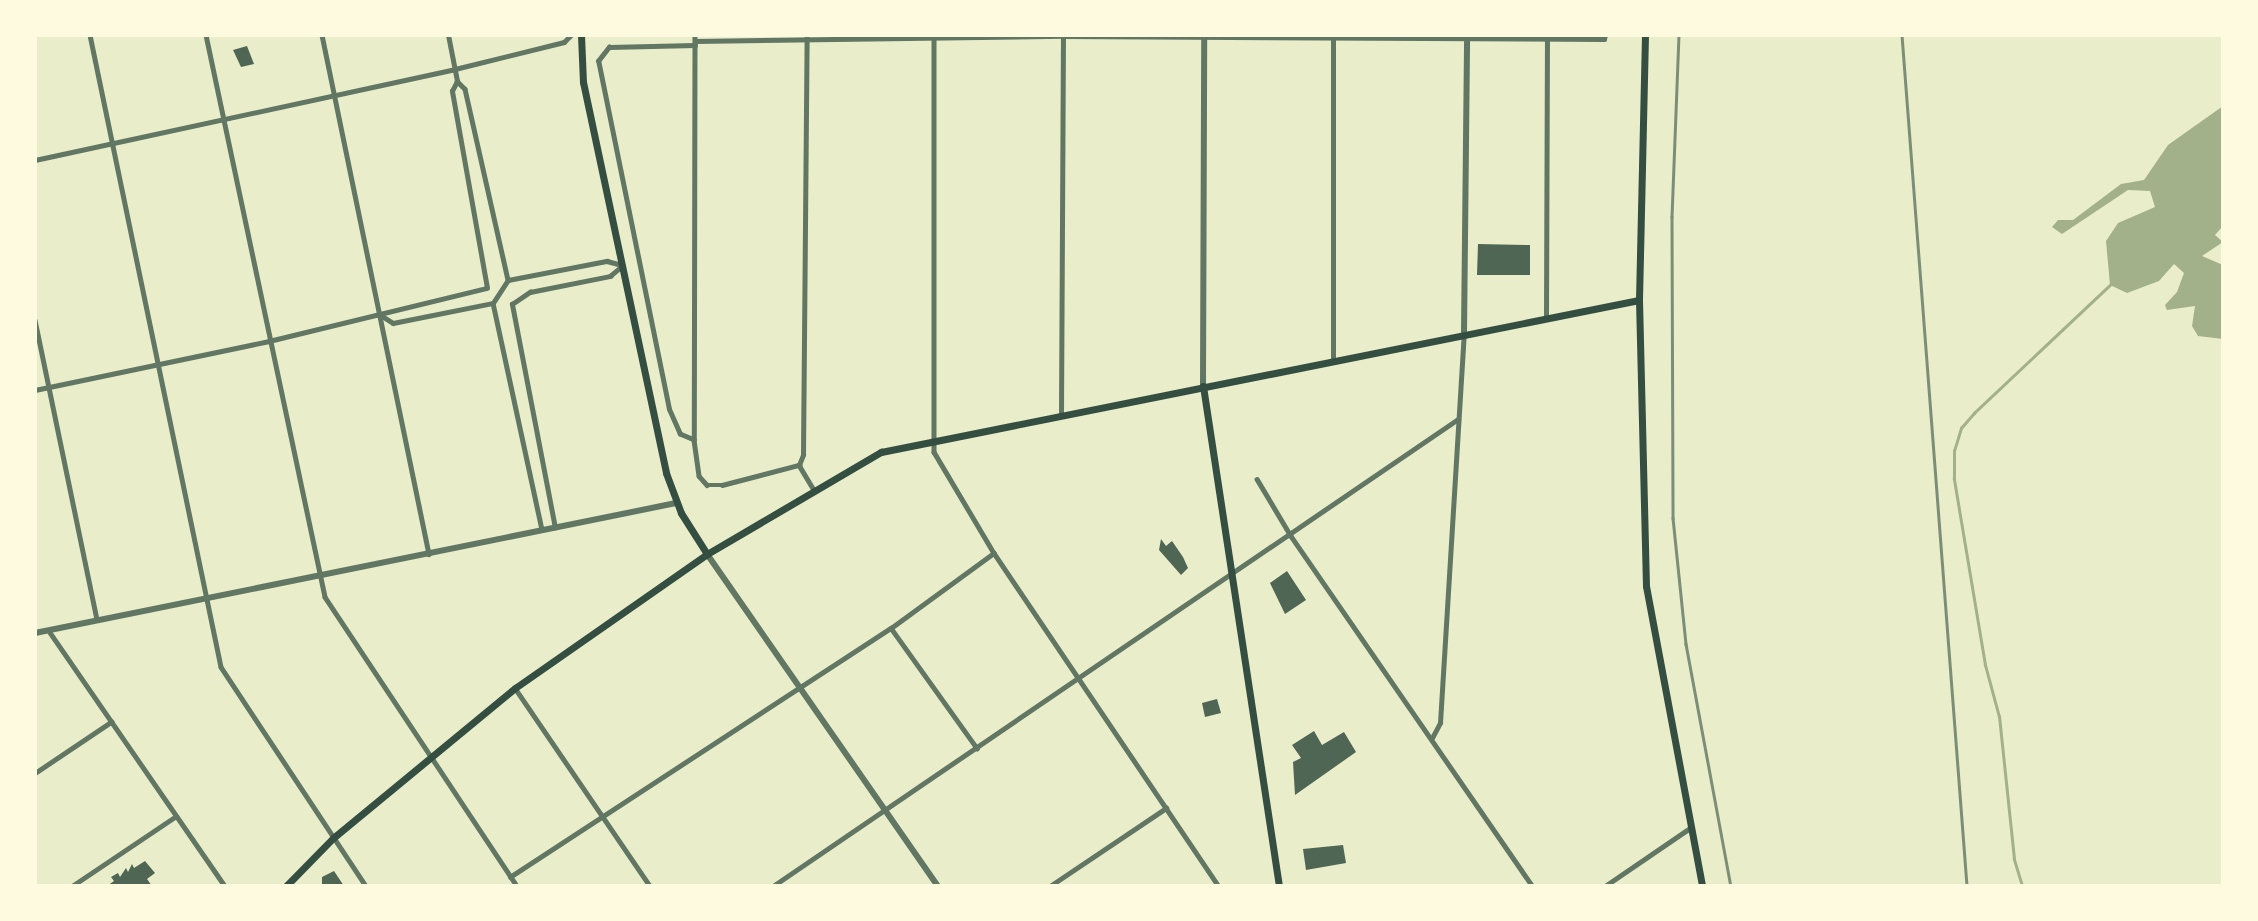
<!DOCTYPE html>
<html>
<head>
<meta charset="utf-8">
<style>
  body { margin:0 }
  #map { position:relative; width:2258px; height:921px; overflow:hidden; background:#e9edc9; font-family:"Nunito Sans",sans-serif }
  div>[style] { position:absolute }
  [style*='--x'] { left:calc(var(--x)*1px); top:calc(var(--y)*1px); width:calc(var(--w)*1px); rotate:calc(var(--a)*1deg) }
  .water>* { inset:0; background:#a3b18a }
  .stream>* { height:2.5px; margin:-1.25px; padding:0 1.25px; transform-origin:1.25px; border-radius:1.25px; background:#a3b18a }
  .building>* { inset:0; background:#4f6655 }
  .minor>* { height:4.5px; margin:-2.25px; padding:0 2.25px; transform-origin:2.25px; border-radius:2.25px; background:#617663 }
  .tertiary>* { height:6px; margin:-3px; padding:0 3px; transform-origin:3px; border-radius:3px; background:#617663 }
  .secondary>* { height:7px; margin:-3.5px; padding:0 3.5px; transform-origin:3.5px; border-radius:3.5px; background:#344e41 }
  .rail>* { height:2.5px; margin:-1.25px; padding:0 1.25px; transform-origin:1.25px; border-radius:1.25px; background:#7c8e77 }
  span { translate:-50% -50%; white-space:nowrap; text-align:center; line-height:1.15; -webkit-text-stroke:5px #fefae0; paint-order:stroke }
  .frame { position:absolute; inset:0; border:37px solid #fefae0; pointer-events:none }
</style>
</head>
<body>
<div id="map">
  <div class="water">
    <div style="clip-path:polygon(2223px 106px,2223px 226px,2215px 235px,2223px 242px,2202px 256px,2223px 265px,2223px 339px,2198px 336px,2192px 326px,2195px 306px,2167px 310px,2165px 305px,2177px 292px,2184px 273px,2174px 264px,2159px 281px,2127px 293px,2110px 285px,2106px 241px,2118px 223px,2155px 207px,2150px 191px,2128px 190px,2062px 234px,2052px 227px,2058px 220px,2073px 220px,2121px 184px,2144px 180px,2168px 145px)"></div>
  </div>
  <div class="stream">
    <div style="--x:2022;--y:886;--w:28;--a:-107"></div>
    <div style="--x:2014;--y:859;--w:143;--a:-96"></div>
    <div style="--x:1999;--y:717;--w:54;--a:-105.1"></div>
    <div style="--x:1985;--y:665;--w:189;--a:-99.5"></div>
    <div style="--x:1954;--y:479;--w:28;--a:-90"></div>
    <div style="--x:1954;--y:451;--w:24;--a:-73"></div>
    <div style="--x:1961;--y:428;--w:20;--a:-49"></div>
    <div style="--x:1974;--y:413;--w:187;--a:-43.3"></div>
  </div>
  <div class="building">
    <div style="clip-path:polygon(247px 46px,254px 64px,241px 67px,233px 50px)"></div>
    <div style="clip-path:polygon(1478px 244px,1530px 245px,1530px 275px,1477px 275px)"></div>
    <div style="clip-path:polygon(1161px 539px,1166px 546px,1172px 541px,1183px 557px,1188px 568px,1181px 575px,1159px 550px)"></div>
    <div style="clip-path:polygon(1287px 571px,1306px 600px,1285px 614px,1270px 583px)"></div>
    <div style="clip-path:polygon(1217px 699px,1221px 713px,1205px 717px,1202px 703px)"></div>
    <div style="clip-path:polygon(1314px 731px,1322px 745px,1344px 732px,1356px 752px,1295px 795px,1293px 762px,1301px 758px,1292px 745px)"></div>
    <div style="clip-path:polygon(1343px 845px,1346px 863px,1306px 870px,1303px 849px)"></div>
    <div style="clip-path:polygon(145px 861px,155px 873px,147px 879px,152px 886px,107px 886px,114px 881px,111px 877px,118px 873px,120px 877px,126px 868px,128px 872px,132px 864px,134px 868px)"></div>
    <div style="clip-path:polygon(334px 871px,344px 886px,322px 886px,322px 877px)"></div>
  </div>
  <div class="minor">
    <div style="--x:90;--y:35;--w:645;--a:78.29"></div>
    <div style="--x:221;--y:667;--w:263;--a:56.5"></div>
    <div style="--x:206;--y:35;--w:574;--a:78.04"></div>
    <div style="--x:325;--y:597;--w:347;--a:56.4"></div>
    <div style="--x:322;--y:35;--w:530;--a:78.35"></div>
    <div style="--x:695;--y:35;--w:405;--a:90.1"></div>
    <div style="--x:694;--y:440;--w:36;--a:82"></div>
    <div style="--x:699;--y:476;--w:12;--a:48"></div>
    <div style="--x:707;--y:485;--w:15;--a:0"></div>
    <div style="--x:722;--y:485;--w:80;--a:-14.6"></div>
    <div style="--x:934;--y:35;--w:417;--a:90"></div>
    <div style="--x:934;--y:452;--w:117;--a:59.3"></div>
    <div style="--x:994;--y:553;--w:402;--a:56"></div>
    <div style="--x:695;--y:41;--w:368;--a:-0.8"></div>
    <div style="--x:1063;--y:36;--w:541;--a:0.32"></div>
    <div style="--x:1604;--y:39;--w:4;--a:-76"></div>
    <div style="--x:457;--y:81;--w:11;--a:45"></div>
    <div style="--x:465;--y:89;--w:196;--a:77.3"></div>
    <div style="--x:35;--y:160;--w:430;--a:-12.2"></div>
    <div style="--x:455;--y:69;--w:112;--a:-13.9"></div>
    <div style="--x:564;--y:42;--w:10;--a:-45"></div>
    <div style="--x:508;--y:280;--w:101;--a:-10.9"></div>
    <div style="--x:607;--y:261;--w:16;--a:15"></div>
    <div style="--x:493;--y:303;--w:27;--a:-57"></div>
    <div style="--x:382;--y:316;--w:13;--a:32"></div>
    <div style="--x:393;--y:323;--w:102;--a:-11.3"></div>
    <div style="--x:493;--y:303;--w:232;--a:77.8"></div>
    <div style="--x:1546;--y:318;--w:283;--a:-89.8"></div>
    <div style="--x:35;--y:320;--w:306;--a:78.3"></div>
    <div style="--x:1333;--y:360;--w:324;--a:-90"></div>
    <div style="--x:35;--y:390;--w:239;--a:-11.8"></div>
    <div style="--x:269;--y:341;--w:224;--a:-13.7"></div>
    <div style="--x:487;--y:288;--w:200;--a:-100.1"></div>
    <div style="--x:452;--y:91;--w:11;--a:-63"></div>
    <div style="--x:457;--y:81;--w:47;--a:-101.1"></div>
    <div style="--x:1061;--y:414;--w:379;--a:-89.7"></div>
    <div style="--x:694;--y:440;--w:15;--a:-157"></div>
    <div style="--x:680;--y:434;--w:27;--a:-114"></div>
    <div style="--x:669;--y:409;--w:355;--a:-101.5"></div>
    <div style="--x:598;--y:61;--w:18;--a:-52"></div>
    <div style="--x:609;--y:47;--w:86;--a:-1.3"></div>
    <div style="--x:799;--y:465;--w:11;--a:-68"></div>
    <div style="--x:803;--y:455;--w:420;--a:-89.5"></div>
    <div style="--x:799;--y:465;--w:27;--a:59"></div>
    <div style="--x:1257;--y:479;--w:66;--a:59.2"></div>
    <div style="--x:1291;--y:536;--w:425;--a:55.4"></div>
    <div style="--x:555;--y:528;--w:228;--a:-100.9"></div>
    <div style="--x:512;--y:304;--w:22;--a:-34"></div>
    <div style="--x:530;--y:292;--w:82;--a:-11.3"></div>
    <div style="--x:610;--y:276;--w:16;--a:-40"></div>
    <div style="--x:891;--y:628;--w:148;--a:54.4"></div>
    <div style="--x:49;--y:631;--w:310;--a:55.4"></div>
    <div style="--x:515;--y:688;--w:240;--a:55.7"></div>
    <div style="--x:1432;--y:738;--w:17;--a:-62"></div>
    <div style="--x:1440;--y:723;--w:389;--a:-86.5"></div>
    <div style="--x:35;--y:773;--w:92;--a:-33.9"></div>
    <div style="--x:510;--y:877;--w:455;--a:-33.2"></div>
    <div style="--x:891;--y:628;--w:127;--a:-36.1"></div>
    <div style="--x:72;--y:886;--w:125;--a:-33.9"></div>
    <div style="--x:773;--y:886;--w:829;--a:-34.28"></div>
    <div style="--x:1050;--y:886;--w:140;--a:-33.9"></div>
    <div style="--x:1605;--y:886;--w:103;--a:-34.3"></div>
  </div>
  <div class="tertiary">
    <div style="--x:1464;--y:333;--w:298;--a:-89.4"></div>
    <div style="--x:1203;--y:386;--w:351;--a:-89.8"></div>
    <div style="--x:707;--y:554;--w:404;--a:55.2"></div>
    <div style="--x:35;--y:633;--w:654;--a:-11.46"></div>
  </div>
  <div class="secondary">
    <div style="--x:581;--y:35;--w:47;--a:87.6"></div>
    <div style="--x:583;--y:82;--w:400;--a:78"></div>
    <div style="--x:666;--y:473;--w:43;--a:69.4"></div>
    <div style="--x:681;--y:513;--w:49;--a:57.6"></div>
    <div style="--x:1645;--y:35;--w:265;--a:91.3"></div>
    <div style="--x:1639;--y:300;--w:286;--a:88.6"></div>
    <div style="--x:1646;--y:586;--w:305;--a:79.4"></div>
    <div style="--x:1203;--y:386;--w:506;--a:81.36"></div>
    <div style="--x:286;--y:886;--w:67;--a:-45.6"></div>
    <div style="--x:333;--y:838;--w:236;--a:-39.5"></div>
    <div style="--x:515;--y:688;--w:234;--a:-34.9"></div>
    <div style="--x:707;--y:554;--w:202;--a:-30.4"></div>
    <div style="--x:881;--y:452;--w:773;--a:-11.34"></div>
  </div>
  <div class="rail">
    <div style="--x:1679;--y:35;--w:182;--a:92.2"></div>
    <div style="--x:1672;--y:217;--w:301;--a:89.8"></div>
    <div style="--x:1673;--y:518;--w:127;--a:84.1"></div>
    <div style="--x:1686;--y:644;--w:246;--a:79.5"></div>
    <div style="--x:1902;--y:35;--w:853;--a:85.63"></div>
  </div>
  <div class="frame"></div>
</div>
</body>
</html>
